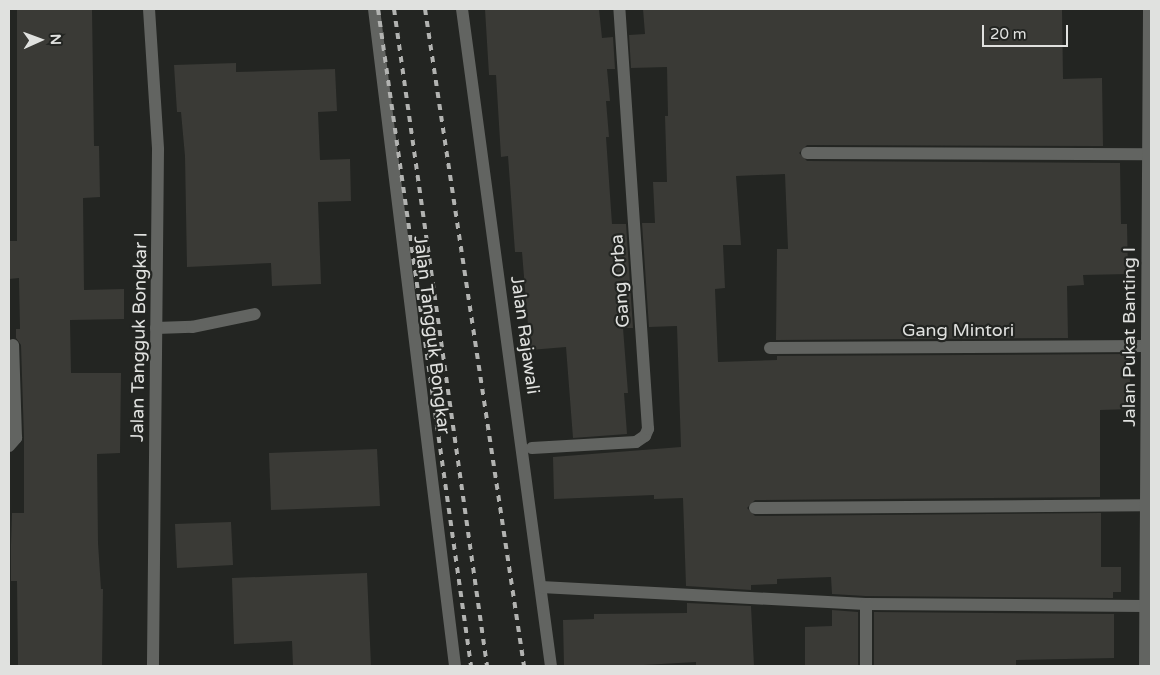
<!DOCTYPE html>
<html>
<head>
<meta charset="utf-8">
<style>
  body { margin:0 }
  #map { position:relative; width:1160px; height:675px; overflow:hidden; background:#232522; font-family:"Varela Round",sans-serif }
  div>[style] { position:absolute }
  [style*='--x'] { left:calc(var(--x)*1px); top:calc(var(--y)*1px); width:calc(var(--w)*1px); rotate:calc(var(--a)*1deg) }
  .building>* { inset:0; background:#3a3a36 }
  .service>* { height:12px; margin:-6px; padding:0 6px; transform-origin:6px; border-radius:6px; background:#626461 }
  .minor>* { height:12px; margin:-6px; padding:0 6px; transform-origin:6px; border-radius:6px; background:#626461 }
  .rail>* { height:4px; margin-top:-2px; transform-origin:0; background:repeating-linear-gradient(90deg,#b2b3b1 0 6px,transparent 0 12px) }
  span { translate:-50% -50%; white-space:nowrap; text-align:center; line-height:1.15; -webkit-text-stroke:4.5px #232522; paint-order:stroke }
  .street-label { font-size:18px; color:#e0e1df }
  .frame { position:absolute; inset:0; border:10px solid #e0e1df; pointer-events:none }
  .north { position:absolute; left:15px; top:15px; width:50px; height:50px; -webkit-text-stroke:4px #232522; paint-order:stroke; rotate:88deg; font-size:14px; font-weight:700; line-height:20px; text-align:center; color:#e0e1df }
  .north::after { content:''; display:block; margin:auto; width:18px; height:22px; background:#e0e1df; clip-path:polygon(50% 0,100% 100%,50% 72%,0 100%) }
  .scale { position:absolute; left:982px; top:25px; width:86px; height:22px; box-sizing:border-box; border:2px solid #e0e1df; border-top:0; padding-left:6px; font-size:15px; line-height:18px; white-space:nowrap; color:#e0e1df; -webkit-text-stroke:4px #232522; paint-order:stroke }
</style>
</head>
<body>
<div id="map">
  <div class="building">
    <div style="clip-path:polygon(17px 9px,92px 9px,94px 146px,99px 146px,100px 197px,83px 198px,84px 290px,124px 289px,124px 319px,70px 320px,71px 373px,121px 373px,120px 453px,97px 454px,98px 543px,101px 589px,103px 589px,102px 666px,18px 666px,17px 581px,11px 581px,11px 545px,12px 513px,24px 513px,24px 438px,21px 345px,16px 338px,16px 329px,20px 329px,19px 278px,9px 279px,9px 241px,17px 241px)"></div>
    <div style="clip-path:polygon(485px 9px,599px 9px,602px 38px,613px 37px,615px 69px,607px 69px,610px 101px,606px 101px,609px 137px,606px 137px,612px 224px,626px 224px,633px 328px,623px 328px,628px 393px,624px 393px,627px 434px,573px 438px,566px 347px,530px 350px,522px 252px,515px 252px,508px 156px,501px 157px,496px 75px,489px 75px)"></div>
    <div style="clip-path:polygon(643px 9px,1062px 9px,1063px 79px,1102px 78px,1103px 146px,807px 145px,799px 153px,807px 161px,1120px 163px,1121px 224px,1127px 224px,1128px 274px,1083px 275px,1084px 285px,1067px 286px,1068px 338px,776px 340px,777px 249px,788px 249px,785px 174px,736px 176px,741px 245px,723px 245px,725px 288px,715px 289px,718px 362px,777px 360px,777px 356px,1129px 354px,1131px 409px,1100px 410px,1100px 497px,755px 500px,747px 508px,755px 516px,1101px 513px,1101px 567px,1121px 567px,1121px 592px,1113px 592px,1113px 598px,866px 596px,832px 594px,831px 577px,777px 579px,777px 584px,751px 585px,751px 590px,686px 586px,683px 498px,654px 499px,654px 495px,554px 499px,553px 457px,681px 447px,677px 326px,649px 327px,642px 223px,655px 223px,653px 182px,667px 182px,665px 116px,668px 116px,667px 67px,631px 68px,629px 35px,645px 34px)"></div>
    <div style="clip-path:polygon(236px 63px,236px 72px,335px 69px,337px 111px,318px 112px,320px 160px,350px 159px,351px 201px,318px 202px,321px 284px,272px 286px,271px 263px,187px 267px,185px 156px,181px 112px,177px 112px,174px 65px)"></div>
    <div style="clip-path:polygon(377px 449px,380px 506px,271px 510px,269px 453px)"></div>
    <div style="clip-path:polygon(231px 522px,233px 565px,177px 568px,175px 524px)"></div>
    <div style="clip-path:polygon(367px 573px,371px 666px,293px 666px,292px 641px,234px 644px,232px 578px)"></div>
    <div style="clip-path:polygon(687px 603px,751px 606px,754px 666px,696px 666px,696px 662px,626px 666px,564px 665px,563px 620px,594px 619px,594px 614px,687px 613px)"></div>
    <div style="clip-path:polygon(832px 610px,858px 612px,858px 666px,805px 666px,805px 627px,832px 626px)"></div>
    <div style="clip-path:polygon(874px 612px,1114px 614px,1114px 658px,1016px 660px,1016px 666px,874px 666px)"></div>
  </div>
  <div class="service">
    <div style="--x:156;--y:328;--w:36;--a:-2"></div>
    <div style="--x:192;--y:327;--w:64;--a:-11.7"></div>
  </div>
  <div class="minor">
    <div style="--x:149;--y:9;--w:141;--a:86.3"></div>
    <div style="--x:158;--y:150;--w:516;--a:90.56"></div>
    <div style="--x:374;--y:9;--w:662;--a:82.97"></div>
    <div style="--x:462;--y:9;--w:663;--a:82.29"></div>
    <div style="--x:807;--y:153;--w:344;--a:0.2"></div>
    <div style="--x:770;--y:348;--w:376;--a:-0.3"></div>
    <div style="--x:9;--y:446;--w:11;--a:-49"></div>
    <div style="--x:16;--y:438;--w:93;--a:-91.8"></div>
    <div style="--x:532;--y:448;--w:104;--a:-3.3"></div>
    <div style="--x:636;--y:442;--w:11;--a:-34"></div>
    <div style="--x:645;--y:436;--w:8;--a:-67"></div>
    <div style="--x:648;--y:429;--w:421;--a:-93.9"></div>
    <div style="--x:755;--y:508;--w:390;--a:-0.4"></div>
    <div style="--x:541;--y:587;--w:325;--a:3"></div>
    <div style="--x:866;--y:604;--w:278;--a:0.4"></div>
    <div style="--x:866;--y:604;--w:62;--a:90"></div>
    <div style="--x:1145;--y:666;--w:657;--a:-89.65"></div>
  </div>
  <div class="rail">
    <div style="--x:378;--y:9;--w:664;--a:81.94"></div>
    <div style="--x:394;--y:9;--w:664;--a:81.94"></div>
    <div style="--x:425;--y:9;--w:664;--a:81.43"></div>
  </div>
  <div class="street-label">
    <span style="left:620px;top:281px;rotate:-94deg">Gang Orba</span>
    <span style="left:958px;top:330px">Gang Mintori</span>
    <span style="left:432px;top:335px;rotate:83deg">Jalan Tangguk Bongkar</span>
    <span style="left:525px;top:335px;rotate:82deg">Jalan Rajawali</span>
    <span style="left:139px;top:337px;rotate:-89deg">Jalan Tangguk Bongkar I</span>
    <span style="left:1129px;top:337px;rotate:-90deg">Jalan Pukat Banting I</span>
  </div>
  <div class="frame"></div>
  <div class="north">N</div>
  <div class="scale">20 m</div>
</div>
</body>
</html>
